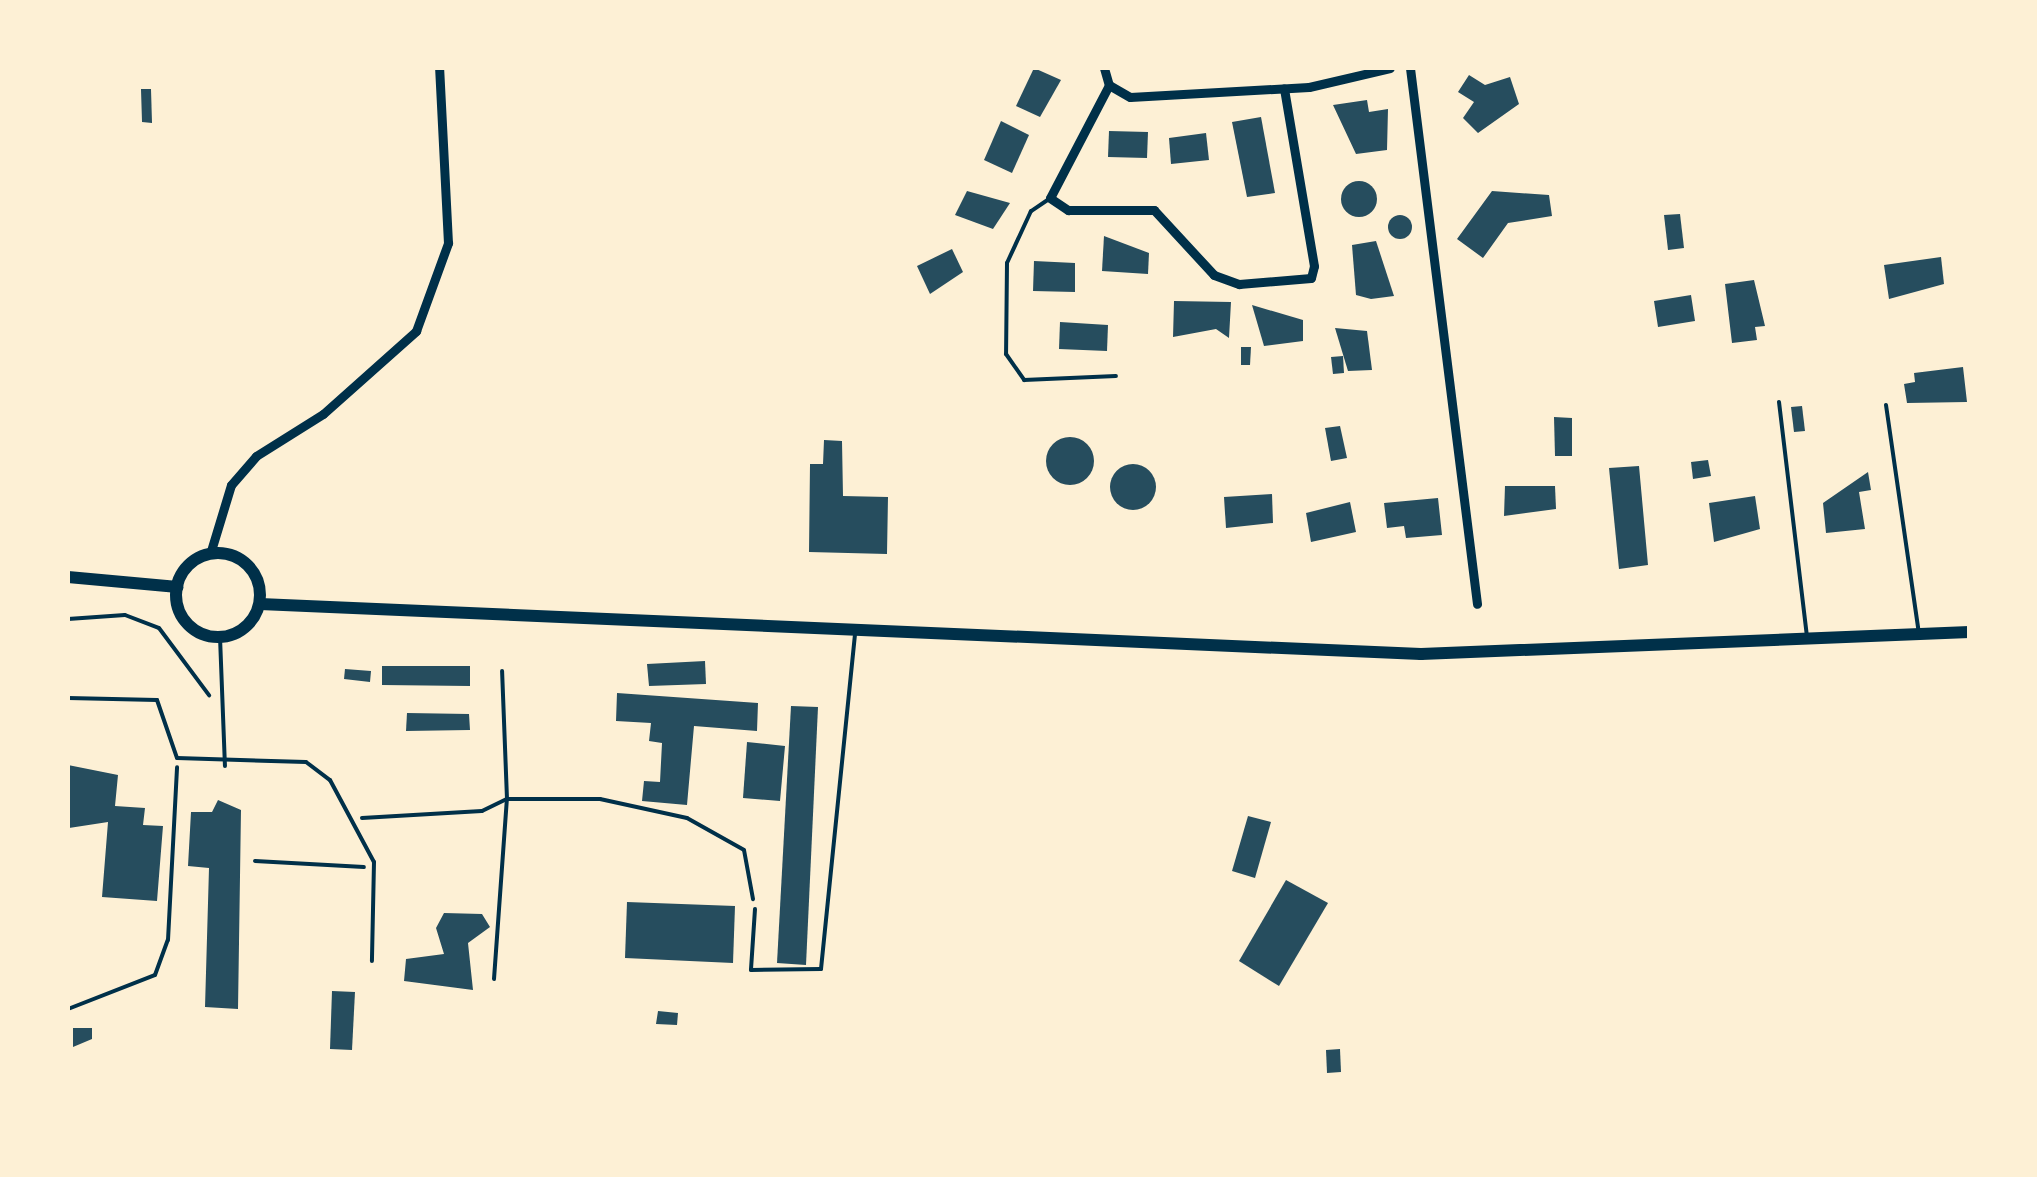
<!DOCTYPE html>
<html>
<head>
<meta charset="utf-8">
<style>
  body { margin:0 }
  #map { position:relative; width:2037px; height:1177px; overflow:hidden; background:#fdf0d5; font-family:Raleway,sans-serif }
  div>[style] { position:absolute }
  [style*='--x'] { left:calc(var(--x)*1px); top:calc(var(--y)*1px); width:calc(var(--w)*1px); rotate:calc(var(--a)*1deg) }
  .building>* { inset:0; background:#264d5e }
  .round { border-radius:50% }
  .path>* { height:4px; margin:-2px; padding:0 2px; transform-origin:2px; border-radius:2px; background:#003049 }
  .service>* { height:4px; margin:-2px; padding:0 2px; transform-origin:2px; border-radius:2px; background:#003049 }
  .minor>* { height:9px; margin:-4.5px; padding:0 4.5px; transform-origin:4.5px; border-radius:4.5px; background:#003049 }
  .primary>* { height:12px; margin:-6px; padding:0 6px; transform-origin:6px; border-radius:6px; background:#003049 }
  .primary>.ring { margin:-6px; padding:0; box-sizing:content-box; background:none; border:12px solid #003049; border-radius:50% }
  span { translate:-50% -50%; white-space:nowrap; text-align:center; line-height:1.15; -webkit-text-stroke:10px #fdf0d5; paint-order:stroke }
  .frame { position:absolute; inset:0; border:70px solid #fdf0d5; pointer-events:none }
</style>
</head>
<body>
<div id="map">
  <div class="building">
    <div style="clip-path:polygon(1034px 68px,1061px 80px,1040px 117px,1016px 106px)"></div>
    <div style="clip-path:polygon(1469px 75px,1485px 85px,1510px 77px,1519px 104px,1478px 133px,1463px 118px,1474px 102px,1458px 92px)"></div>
    <div style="clip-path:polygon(141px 89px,151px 89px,152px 123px,142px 122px)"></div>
    <div style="clip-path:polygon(1367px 100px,1369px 112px,1388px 109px,1387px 150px,1356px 154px,1333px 105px)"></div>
    <div style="clip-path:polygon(1261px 117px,1275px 193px,1247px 197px,1232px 122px)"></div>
    <div style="clip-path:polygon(1001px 121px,1029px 135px,1012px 173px,984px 160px)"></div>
    <div style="clip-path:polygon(1109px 131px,1148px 132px,1147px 158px,1108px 157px)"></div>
    <div style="clip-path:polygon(1206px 133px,1209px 160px,1171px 164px,1169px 138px)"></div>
    <div class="round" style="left:1341px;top:181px;width:36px;height:36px"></div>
    <div style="clip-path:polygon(967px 191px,1010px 203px,993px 229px,955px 215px)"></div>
    <div style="clip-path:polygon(1492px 191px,1549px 195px,1552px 216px,1508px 223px,1483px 258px,1457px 239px)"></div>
    <div style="clip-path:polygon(1680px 214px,1684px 248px,1668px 250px,1664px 215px)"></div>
    <div class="round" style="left:1388px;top:215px;width:24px;height:24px"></div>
    <div style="clip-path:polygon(1104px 236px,1149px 253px,1148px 274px,1102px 271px)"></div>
    <div style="clip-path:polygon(1376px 241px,1394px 296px,1371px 299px,1356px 295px,1352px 245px)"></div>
    <div style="clip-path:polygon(952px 249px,963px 272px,930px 294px,917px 266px)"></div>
    <div style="clip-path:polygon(1941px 257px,1944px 284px,1889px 299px,1884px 265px)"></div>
    <div style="clip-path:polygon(1034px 261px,1075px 263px,1075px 292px,1033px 291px)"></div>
    <div style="clip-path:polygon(1754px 280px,1765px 326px,1755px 327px,1757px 340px,1732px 343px,1725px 284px)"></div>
    <div style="clip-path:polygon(1691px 295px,1695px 321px,1658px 327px,1654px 301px)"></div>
    <div style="clip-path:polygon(1174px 301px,1231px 302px,1229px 338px,1216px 329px,1173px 337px)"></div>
    <div style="clip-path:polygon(1252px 305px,1303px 320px,1303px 341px,1264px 346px)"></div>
    <div style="clip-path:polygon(1060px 322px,1108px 325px,1107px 351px,1059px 349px)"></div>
    <div style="clip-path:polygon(1335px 328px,1367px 331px,1372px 370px,1348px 371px)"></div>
    <div style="clip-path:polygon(1241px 347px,1251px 347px,1250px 365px,1241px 365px)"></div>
    <div style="clip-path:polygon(1343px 356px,1344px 373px,1333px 374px,1331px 357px)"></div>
    <div style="clip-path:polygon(1963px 367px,1967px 402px,1907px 403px,1904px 384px,1915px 382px,1914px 373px)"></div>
    <div style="clip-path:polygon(1802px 406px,1805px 431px,1794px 432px,1791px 407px)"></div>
    <div style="clip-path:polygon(1554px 417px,1572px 418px,1572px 456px,1555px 456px)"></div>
    <div style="clip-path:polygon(1340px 426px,1347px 458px,1331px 461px,1325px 428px)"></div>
    <div class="round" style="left:1046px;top:437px;width:48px;height:48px"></div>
    <div style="clip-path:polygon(824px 440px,842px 441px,843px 496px,888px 497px,887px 554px,809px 552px,810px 464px,823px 464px)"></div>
    <div style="clip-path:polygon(1708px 460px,1711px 476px,1693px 479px,1691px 462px)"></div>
    <div class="round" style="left:1110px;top:464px;width:46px;height:46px"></div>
    <div style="clip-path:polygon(1639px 466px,1648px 565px,1619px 569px,1609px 468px)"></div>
    <div style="clip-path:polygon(1868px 472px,1871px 490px,1859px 492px,1865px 529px,1826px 533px,1823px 503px)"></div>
    <div style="clip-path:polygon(1505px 486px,1555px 486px,1556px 509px,1504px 516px)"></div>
    <div style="clip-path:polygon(1272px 494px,1273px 523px,1226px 528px,1224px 497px)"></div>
    <div style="clip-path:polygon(1755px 496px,1760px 529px,1714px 542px,1709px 503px)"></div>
    <div style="clip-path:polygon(1438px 498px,1442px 535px,1406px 538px,1404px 526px,1387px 528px,1384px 503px)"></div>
    <div style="clip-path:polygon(1350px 502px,1356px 532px,1311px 542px,1306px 513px)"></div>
    <div style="clip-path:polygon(705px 661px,706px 684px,649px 686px,647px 664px)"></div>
    <div style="clip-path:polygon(382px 666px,470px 666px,470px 686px,382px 685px)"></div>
    <div style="clip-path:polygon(345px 669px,371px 671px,370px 682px,344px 679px)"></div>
    <div style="clip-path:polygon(617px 693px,758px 703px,757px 731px,694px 726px,687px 805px,642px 801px,644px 781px,660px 782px,662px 743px,649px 741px,651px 723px,616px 721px)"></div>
    <div style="clip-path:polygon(791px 706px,818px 707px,806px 965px,777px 963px)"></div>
    <div style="clip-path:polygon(407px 713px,469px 714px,470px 730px,406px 731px)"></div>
    <div style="clip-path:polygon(747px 742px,785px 746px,780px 801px,743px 798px)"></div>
    <div style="clip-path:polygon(68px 765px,118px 775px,115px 806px,145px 808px,143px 825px,163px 826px,157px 901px,102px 897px,108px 822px,69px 828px)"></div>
    <div style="clip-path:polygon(218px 800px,241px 810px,238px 1009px,205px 1007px,209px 868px,188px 866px,191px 812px,212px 812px)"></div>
    <div style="clip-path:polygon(1248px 816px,1271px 822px,1255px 878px,1232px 871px)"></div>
    <div style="clip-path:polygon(1286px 880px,1328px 903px,1279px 986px,1239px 961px)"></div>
    <div style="clip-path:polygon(627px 902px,735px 906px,733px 963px,625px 958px)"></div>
    <div style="clip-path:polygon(444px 913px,482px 914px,490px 927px,468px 943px,473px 990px,404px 981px,406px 959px,444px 954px,436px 928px)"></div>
    <div style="clip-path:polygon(332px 991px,355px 992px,352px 1050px,330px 1049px)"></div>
    <div style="clip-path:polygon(658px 1011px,678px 1013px,677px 1025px,656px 1024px)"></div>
    <div style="clip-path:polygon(73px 1028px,92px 1028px,92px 1039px,73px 1047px)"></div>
    <div style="clip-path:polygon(1340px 1049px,1341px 1072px,1327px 1073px,1326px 1050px)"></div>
  </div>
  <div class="path">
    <div style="--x:68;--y:619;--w:57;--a:-4"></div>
    <div style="--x:125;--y:615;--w:36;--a:21"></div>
    <div style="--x:159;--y:628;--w:84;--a:53.3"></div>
    <div style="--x:362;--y:818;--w:120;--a:-3.3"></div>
    <div style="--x:482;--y:811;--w:28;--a:-26"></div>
    <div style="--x:507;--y:799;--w:93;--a:0"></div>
    <div style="--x:600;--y:799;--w:89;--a:12.3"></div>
    <div style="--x:687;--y:818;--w:65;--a:29.3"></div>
    <div style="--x:744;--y:850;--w:50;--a:79.6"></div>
    <div style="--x:255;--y:861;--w:109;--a:3.2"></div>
    <div style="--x:494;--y:979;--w:180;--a:-85.9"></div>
    <div style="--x:507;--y:799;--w:128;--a:-92.2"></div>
    <div style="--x:68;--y:1009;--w:93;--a:-21.3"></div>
    <div style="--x:155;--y:975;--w:37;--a:-70"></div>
    <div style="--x:168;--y:940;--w:173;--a:-87"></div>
  </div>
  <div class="service">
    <div style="--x:1049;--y:199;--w:22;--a:146"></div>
    <div style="--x:1031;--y:211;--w:57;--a:114.8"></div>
    <div style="--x:1007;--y:263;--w:91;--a:90.6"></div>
    <div style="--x:1006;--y:354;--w:32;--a:55"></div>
    <div style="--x:1024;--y:380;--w:92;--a:-2.5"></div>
    <div style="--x:1779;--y:402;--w:236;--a:83.2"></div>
    <div style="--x:1886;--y:405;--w:230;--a:81.8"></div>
    <div style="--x:220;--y:637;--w:129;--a:87.8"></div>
    <div style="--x:68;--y:698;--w:89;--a:1.3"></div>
    <div style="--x:157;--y:700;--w:61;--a:71"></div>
    <div style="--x:177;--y:758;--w:129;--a:1.8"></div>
    <div style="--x:306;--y:762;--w:30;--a:37"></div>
    <div style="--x:330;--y:780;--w:93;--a:61.8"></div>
    <div style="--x:374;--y:862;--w:99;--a:91.2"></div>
    <div style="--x:755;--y:909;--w:61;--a:93.8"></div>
    <div style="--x:751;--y:970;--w:70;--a:-0.8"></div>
    <div style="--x:821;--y:969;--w:337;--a:-84.2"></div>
  </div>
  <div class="minor">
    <div style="--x:1104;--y:68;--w:18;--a:74"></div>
    <div style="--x:1109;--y:85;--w:24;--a:30"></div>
    <div style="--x:1130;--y:97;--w:179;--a:-3.2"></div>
    <div style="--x:1309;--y:87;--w:83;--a:-13.2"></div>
    <div style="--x:1410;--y:68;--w:540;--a:82.87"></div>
    <div style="--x:1109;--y:85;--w:127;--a:117.6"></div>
    <div style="--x:1050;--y:198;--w:22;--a:34"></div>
    <div style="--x:1068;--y:210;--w:86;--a:0"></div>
    <div style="--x:1154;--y:210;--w:88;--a:47.3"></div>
    <div style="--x:1214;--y:275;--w:27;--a:20"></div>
    <div style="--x:1239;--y:284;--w:72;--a:-4.8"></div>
    <div style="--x:1311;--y:278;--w:12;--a:-76"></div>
    <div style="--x:1314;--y:266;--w:180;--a:-99.6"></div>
    <div style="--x:210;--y:554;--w:72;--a:-73.1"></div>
    <div style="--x:231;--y:485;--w:38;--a:-49"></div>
    <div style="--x:256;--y:456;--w:79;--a:-32.1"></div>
    <div style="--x:323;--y:414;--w:125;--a:-41.7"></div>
    <div style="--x:416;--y:331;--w:94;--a:-70"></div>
    <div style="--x:448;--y:243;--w:175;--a:-92.9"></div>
  </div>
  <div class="primary">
    <div class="ring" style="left:176px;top:553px;width:72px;height:72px"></div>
    <div style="--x:68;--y:577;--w:110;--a:5.2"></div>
    <div style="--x:260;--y:604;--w:1162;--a:2.47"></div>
    <div style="--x:1421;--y:654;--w:549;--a:-2.29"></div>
  </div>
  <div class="frame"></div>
</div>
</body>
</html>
